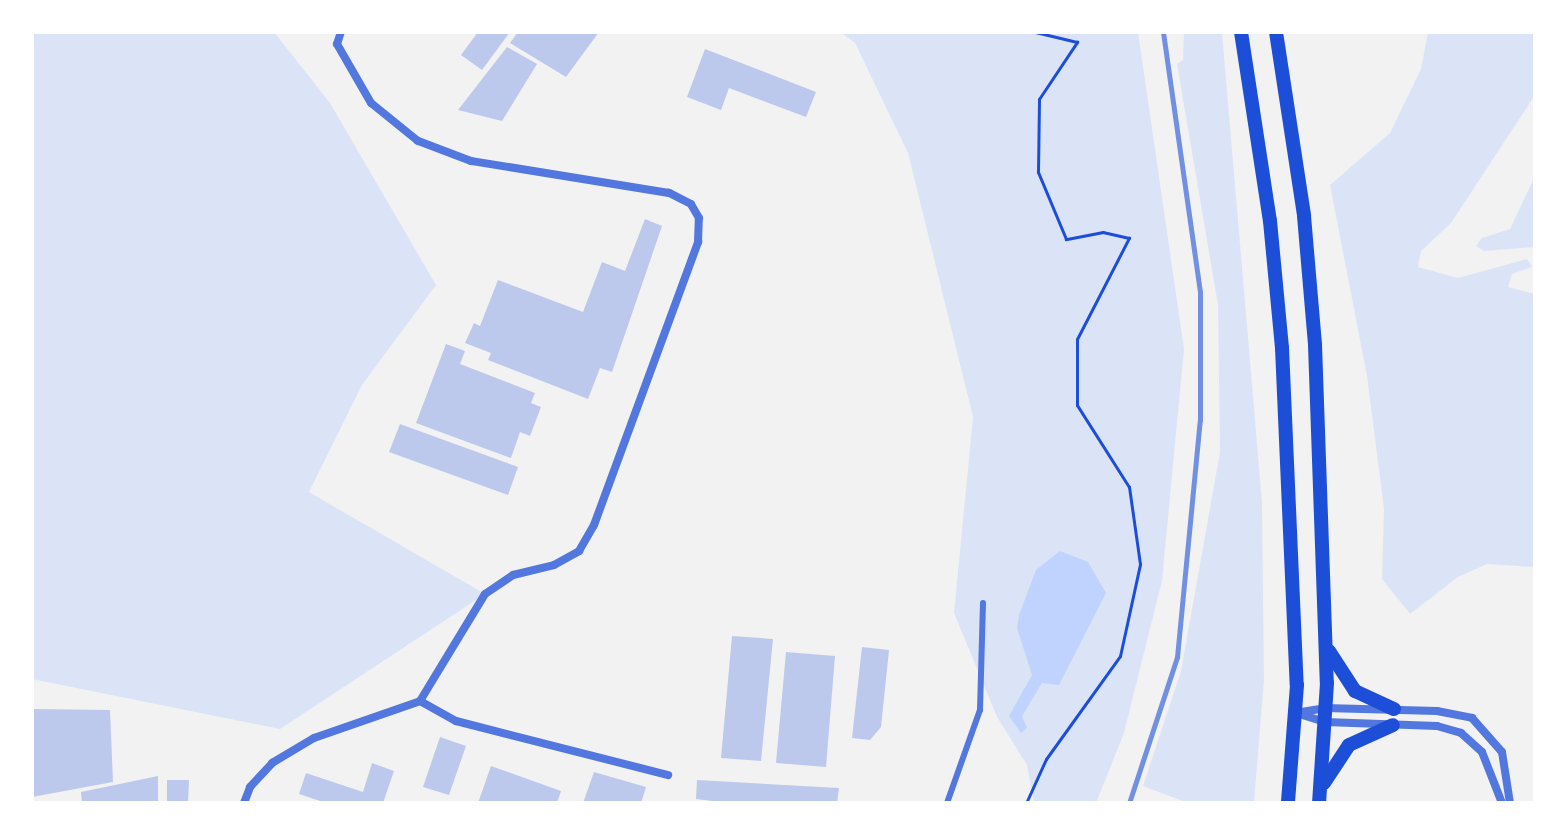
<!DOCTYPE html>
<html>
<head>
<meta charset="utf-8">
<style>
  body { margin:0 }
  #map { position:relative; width:1567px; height:835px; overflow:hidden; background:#f2f2f2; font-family:"Varela Round",sans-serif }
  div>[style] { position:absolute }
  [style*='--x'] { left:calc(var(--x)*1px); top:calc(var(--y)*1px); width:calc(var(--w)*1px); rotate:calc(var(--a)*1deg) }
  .green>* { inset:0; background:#dbe4f7 }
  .water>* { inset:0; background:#bfd3fe }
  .building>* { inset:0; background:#bdc9ec }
  .path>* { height:3px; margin:-1.5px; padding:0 1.5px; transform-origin:1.5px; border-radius:1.5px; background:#1d4ed8 }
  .pedestrian>* { height:6px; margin:-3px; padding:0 3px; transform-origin:3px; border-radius:3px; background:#5277de }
  .minor>* { height:8px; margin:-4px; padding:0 4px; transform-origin:4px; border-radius:4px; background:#5277de }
  .primary>* { height:14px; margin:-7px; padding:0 7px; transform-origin:7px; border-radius:7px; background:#1d4ed8 }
  .rail>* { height:5px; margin:-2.5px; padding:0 2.5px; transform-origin:2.5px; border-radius:2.5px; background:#7290e2 }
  span { translate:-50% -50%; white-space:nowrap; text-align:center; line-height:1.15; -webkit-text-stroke:8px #fff; paint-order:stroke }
  .frame { position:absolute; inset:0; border:34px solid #fff; pointer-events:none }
</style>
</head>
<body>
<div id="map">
  <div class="green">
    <div style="clip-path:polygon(32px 32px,274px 32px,330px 103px,436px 285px,362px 385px,309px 492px,485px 594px,280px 729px,32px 679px)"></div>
    <div style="clip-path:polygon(840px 32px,1138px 32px,1184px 349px,1162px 581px,1124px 733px,1096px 803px,1034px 803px,1027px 765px,997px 717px,954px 613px,973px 417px,908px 153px,855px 43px)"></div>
    <div style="clip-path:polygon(1184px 32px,1222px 32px,1262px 502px,1264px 680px,1254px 803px,1188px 803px,1143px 786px,1181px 671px,1220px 452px,1218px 305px,1177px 64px,1183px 60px)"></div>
    <div style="clip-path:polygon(1428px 32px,1535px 32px,1535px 95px,1451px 223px,1421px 251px,1418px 267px,1458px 278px,1527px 259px,1532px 267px,1512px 274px,1508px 287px,1535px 294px,1535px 567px,1487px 564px,1458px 577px,1410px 614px,1382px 579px,1384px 509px,1367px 376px,1330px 185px,1390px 133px,1421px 69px)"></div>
    <div style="clip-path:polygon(1535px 176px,1535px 247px,1484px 251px,1476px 246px,1482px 238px,1510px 229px)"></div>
  </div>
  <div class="water">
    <div style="clip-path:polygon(1060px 551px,1088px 562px,1106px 593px,1059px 685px,1042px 683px,1022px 716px,1027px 728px,1021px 733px,1009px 716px,1032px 675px,1017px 628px,1019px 615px,1036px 570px)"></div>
  </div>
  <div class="building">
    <div style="clip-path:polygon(478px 32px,510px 32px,482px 70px,461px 55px)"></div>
    <div style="clip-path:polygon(518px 32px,599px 32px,566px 77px,510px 43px)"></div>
    <div style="clip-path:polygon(507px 47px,537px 64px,502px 121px,458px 110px)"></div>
    <div style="clip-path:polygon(705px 49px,816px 92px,806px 117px,729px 88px,721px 110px,687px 97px)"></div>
    <div style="clip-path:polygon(645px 219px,662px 226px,612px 372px,600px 368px,588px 399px,488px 360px,491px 353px,465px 343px,474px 323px,480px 326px,498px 280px,583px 312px,602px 262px,625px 271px)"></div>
    <div style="clip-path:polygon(446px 344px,465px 351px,460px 364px,535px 393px,531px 403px,541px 407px,530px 436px,520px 432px,511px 458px,416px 423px)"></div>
    <div style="clip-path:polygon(400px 424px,518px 467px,508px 495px,389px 452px)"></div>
    <div style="clip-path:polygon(732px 636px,773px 639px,761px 761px,721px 758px)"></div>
    <div style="clip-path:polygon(862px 647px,889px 650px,881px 727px,870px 740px,852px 738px)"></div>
    <div style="clip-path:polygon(786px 652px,835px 656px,826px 767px,776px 763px)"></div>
    <div style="clip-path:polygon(32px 709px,110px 710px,113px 782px,32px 797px)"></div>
    <div style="clip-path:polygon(440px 737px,466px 746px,449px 795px,423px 787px)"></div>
    <div style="clip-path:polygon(372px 763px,394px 771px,383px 803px,326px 803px,299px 794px,306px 773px,363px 792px)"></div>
    <div style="clip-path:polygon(491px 766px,561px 791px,557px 803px,478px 803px)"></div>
    <div style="clip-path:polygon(594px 772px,646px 787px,641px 803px,583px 803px)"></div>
    <div style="clip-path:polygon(158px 776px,158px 803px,82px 803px,81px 792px)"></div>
    <div style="clip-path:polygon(167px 780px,189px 780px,188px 803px,167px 803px)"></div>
    <div style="clip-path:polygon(697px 780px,839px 788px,837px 803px,730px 803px,696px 799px)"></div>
  </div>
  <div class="path">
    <div style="--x:1026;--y:803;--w:48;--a:-65.6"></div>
    <div style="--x:1046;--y:759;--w:127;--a:-54.3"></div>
    <div style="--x:1120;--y:656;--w:94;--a:-77.7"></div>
    <div style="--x:1140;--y:564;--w:78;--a:-98.1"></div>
    <div style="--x:1129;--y:487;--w:97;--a:-122.4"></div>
    <div style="--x:1077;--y:405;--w:66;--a:-90"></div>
    <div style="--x:1077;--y:339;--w:114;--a:-62.8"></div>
    <div style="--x:1129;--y:238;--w:27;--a:-167"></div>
    <div style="--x:1103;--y:232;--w:38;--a:169"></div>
    <div style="--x:1066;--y:239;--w:73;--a:-112.7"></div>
    <div style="--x:1038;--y:172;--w:73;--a:-89.2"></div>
    <div style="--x:1039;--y:99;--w:69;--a:-56.3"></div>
    <div style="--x:1077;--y:42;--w:43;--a:-166.6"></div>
  </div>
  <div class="pedestrian">
    <div style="--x:947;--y:803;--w:99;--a:-70.5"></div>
    <div style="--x:980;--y:710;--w:107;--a:-88.4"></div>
  </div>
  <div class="minor">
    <div style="--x:420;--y:701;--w:41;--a:29.1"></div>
    <div style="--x:456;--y:721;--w:219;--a:14.3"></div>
    <div style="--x:1295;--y:713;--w:30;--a:-9"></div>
    <div style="--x:1325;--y:708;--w:112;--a:1.5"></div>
    <div style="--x:1437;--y:711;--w:36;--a:11"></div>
    <div style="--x:1472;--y:718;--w:45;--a:48.6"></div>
    <div style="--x:1502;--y:752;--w:52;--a:81.1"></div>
    <div style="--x:1299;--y:714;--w:27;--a:17"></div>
    <div style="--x:1325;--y:722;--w:112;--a:2"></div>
    <div style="--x:1437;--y:726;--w:25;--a:16"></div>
    <div style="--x:1461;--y:733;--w:28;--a:42"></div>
    <div style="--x:1482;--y:752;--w:55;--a:68.6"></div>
    <div style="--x:244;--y:803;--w:17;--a:-69"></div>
    <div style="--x:250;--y:787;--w:33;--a:-47"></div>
    <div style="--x:272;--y:763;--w:49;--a:-30.8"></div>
    <div style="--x:314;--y:738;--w:112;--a:-19.2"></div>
    <div style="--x:420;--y:701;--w:125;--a:-58.7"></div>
    <div style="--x:485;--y:594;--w:34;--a:-34"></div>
    <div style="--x:513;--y:575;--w:42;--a:-13.7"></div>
    <div style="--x:554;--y:565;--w:29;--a:-29"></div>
    <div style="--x:579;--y:551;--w:30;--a:-60"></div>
    <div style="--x:594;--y:525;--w:302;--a:-69.8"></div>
    <div style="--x:698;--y:242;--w:24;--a:-88"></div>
    <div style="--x:699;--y:218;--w:16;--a:-120"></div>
    <div style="--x:691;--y:204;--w:25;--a:-153"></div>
    <div style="--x:669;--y:193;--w:201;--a:-170.8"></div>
    <div style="--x:471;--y:161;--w:57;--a:-159.3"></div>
    <div style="--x:418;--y:141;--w:60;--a:-141"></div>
    <div style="--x:371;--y:103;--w:68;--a:-120"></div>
    <div style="--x:337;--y:44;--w:13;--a:-72"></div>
  </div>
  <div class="primary">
    <div style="--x:1241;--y:32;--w:191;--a:81.3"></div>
    <div style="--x:1270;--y:221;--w:128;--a:84.6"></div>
    <div style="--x:1282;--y:348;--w:337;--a:87.5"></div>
    <div style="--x:1297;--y:685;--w:118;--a:94.4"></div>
    <div style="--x:1276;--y:32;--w:186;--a:81.3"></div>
    <div style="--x:1304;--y:216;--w:129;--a:85.1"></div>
    <div style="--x:1315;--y:345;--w:338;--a:88"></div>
    <div style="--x:1327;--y:683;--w:120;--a:93.8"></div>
    <div style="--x:1329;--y:651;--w:48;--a:57"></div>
    <div style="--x:1355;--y:691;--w:43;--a:24.8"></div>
    <div style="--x:1324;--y:783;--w:45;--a:-56.7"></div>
    <div style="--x:1349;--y:745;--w:48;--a:-24.4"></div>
  </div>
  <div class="rail">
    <div style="--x:1129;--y:803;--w:154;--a:-71.8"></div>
    <div style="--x:1177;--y:657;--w:238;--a:-84.5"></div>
    <div style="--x:1200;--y:420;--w:128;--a:-90"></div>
    <div style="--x:1200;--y:292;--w:263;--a:-98.1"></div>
  </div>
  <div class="frame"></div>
</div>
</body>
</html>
